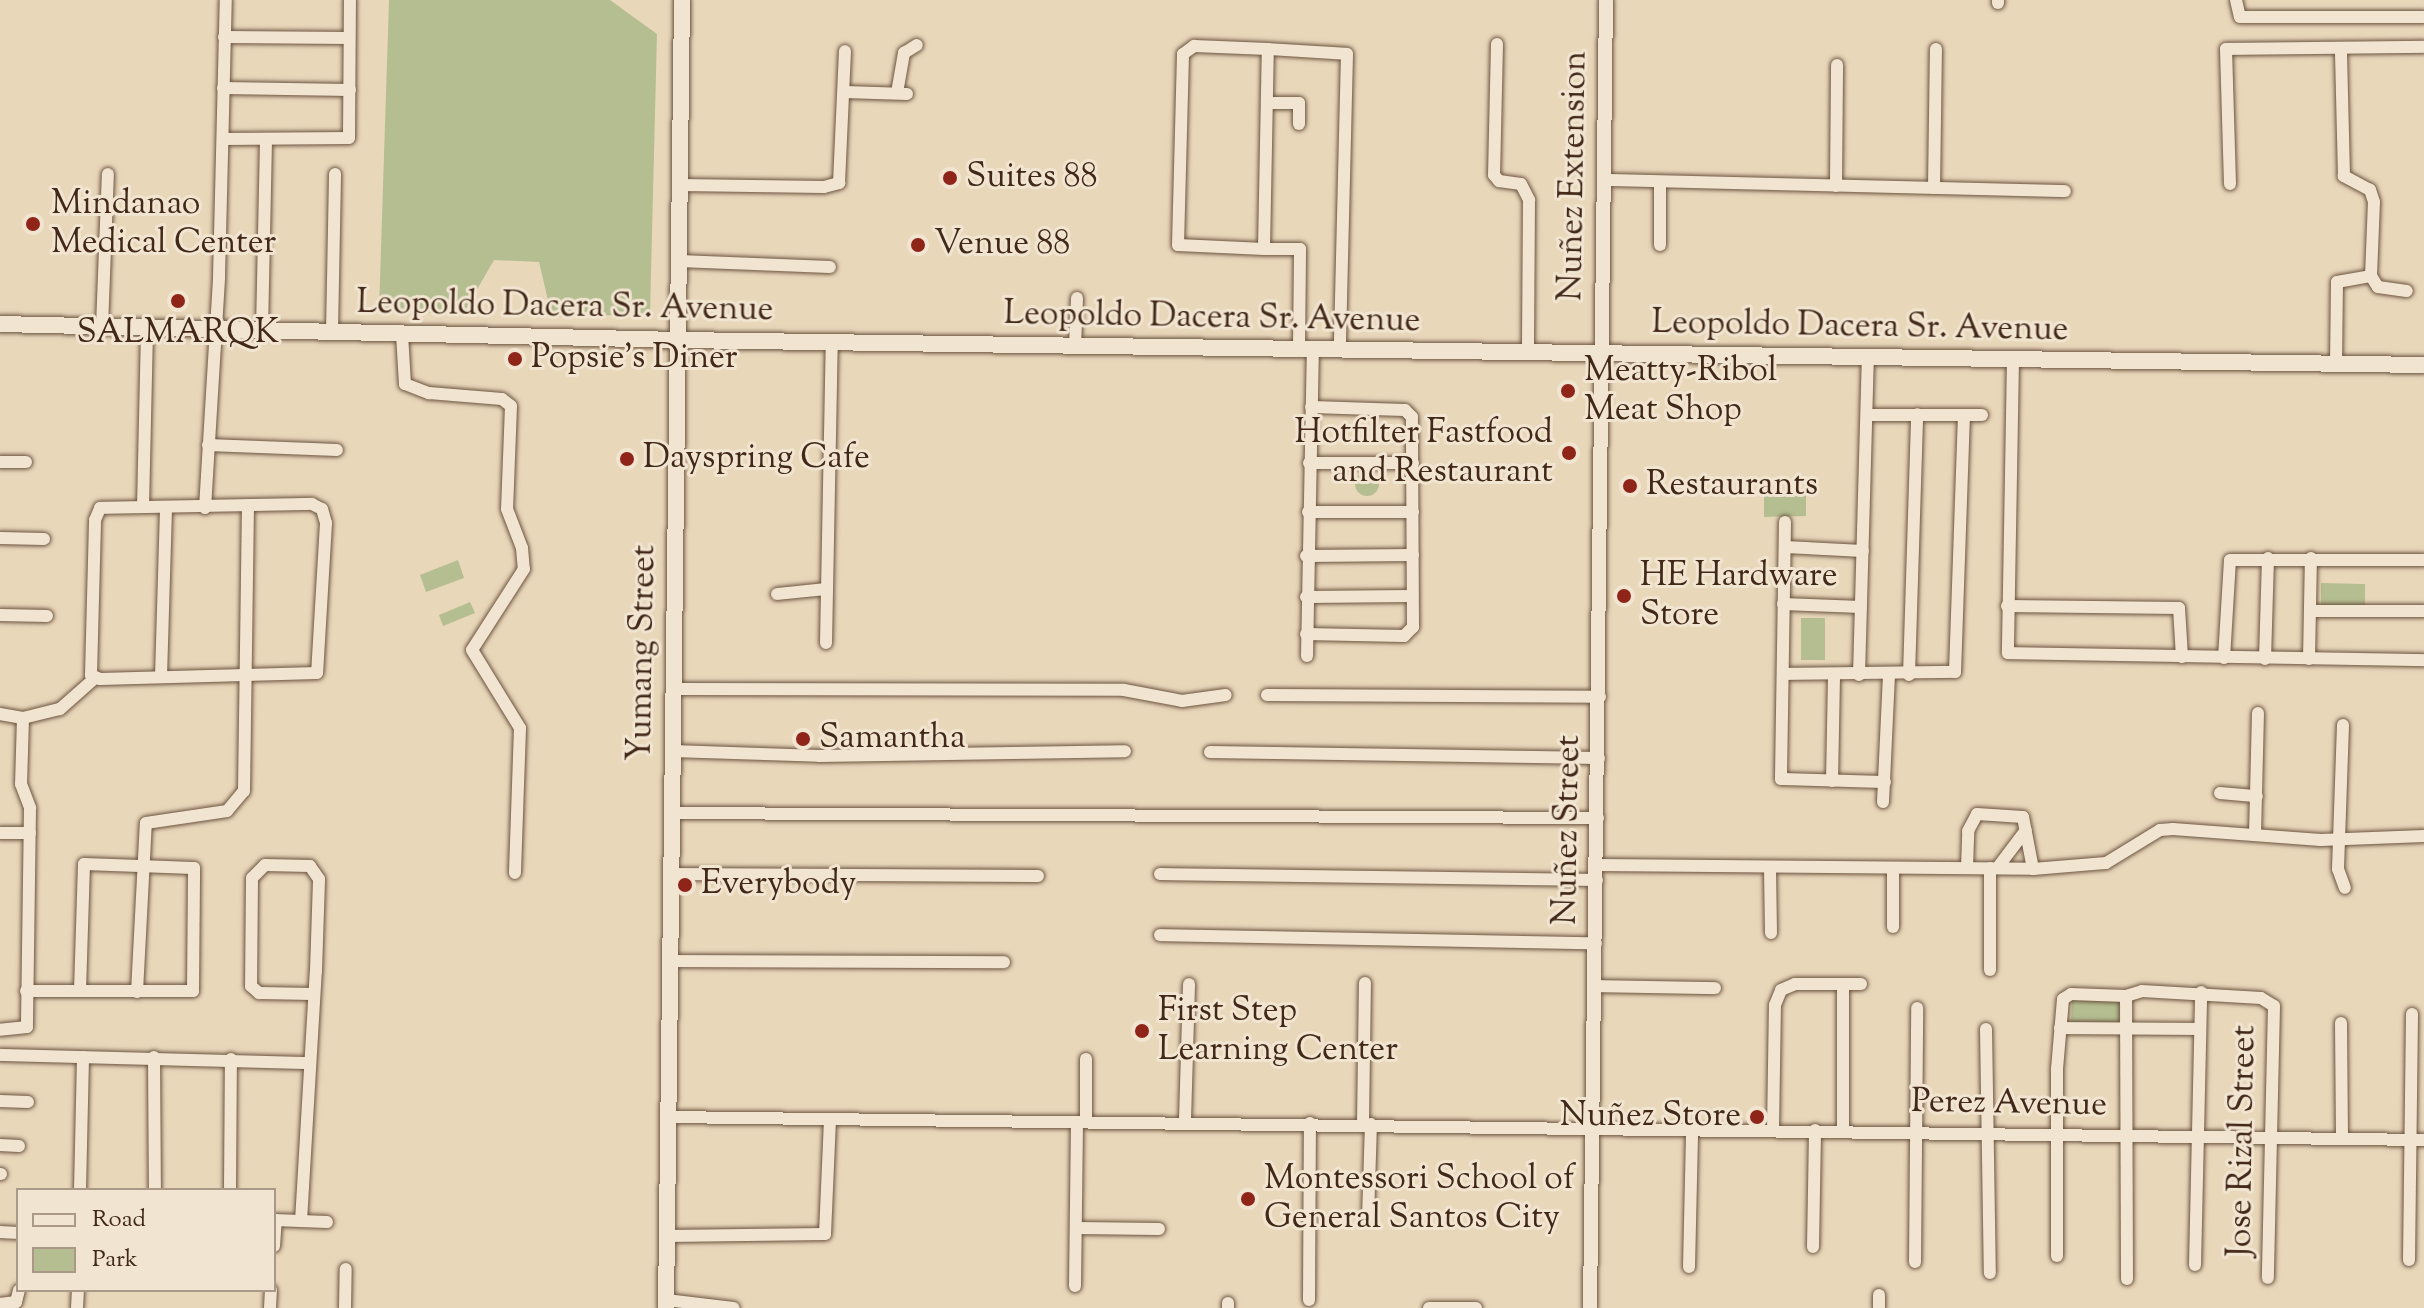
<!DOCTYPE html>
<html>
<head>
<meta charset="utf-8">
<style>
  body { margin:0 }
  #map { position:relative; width:2424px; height:1308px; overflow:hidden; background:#e9d7ba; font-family:"Sorts Mill Goudy",serif }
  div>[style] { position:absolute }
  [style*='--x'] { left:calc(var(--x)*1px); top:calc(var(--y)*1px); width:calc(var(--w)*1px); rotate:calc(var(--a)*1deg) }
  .green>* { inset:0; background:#b5be91 }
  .round { border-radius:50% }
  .roads { filter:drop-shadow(0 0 2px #6c5440) drop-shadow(0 0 2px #6c5440) }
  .minor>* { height:12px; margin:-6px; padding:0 6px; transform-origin:6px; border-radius:6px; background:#f1e5d2 }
  .tertiary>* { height:14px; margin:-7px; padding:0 7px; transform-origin:7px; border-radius:7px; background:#f1e5d2 }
  .secondary>* { height:16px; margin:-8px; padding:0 8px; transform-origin:8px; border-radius:8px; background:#f1e5d2 }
  .dots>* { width:22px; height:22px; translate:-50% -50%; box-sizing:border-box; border:4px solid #f1e5d2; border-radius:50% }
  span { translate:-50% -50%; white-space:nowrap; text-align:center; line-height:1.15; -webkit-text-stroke:6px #f1e5d2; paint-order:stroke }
  .street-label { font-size:34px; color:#422817 }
  .poi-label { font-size:34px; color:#422817 }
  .left { translate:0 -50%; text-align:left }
  .right { translate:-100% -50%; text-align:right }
  .legend { position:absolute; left:16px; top:1188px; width:260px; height:104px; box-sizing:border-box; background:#f1e5d2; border:2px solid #ab9987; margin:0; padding:10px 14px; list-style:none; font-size:24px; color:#422817 }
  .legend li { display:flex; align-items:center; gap:16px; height:40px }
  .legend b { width:40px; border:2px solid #ab9987 }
</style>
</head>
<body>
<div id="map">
  <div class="green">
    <div style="clip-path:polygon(389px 0,610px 0,657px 34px,650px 314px,552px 317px,539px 262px,494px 260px,463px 314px,379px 311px)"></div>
    <div class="round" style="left:1355px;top:472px;width:24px;height:24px"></div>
    <div style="clip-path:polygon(1764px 493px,1806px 493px,1806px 516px,1764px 517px)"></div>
    <div style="clip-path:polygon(458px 560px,464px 578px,426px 592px,420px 575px)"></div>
    <div style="clip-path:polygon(2321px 583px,2365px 584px,2365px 606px,2321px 605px)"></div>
    <div style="clip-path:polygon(470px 602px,475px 613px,443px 626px,439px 615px)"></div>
    <div style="clip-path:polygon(1801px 618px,1825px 618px,1825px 660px,1801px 660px)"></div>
    <div style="clip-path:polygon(2072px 998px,2121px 1000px,2120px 1025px,2071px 1023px)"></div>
  </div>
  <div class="roads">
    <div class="minor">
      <div style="--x:1998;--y:0;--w:3;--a:90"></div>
      <div style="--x:2236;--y:0;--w:17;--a:77"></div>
      <div style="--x:2240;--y:17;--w:184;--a:0"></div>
      <div style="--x:224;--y:37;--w:125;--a:0.5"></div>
      <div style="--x:1497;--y:44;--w:131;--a:91.3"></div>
      <div style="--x:1494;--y:175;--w:8;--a:50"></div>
      <div style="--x:1499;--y:181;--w:22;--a:8"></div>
      <div style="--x:1521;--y:184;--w:18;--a:63"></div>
      <div style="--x:1529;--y:200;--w:152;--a:90.4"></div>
      <div style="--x:223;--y:88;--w:127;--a:0.9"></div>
      <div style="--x:845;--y:92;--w:62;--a:1.8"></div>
      <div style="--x:897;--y:93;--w:41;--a:-80.1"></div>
      <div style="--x:904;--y:53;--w:15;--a:-32"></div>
      <div style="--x:1267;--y:103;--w:32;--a:0"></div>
      <div style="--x:1299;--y:103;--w:21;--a:90"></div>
      <div style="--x:223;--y:139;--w:126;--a:-0.5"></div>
      <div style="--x:349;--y:138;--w:138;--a:-89.6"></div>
      <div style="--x:1606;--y:180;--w:459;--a:1.4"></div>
      <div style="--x:2230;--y:184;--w:135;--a:-91.7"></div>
      <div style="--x:2226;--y:49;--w:198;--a:-0.6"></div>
      <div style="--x:680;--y:185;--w:144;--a:0.8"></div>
      <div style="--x:824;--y:187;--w:16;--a:-15"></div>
      <div style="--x:839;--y:183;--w:132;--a:-87.4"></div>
      <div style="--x:1836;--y:186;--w:121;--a:-89.5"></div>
      <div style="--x:1934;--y:188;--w:139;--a:-89.2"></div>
      <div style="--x:1660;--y:245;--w:63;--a:-90"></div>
      <div style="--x:1264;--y:249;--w:86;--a:-177.3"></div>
      <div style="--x:1178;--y:245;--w:191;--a:-88.5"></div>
      <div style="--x:1183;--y:54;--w:14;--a:-36"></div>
      <div style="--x:1194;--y:46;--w:74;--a:2.3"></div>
      <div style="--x:679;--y:261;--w:151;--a:2.3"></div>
      <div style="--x:2371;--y:276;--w:13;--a:58"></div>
      <div style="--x:2378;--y:287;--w:29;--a:8"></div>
      <div style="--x:102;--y:327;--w:153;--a:-87.8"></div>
      <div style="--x:262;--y:331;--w:192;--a:-88.8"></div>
      <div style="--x:332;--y:332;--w:158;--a:-88.9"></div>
      <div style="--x:402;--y:334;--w:50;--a:86.6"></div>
      <div style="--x:405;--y:384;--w:26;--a:21"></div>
      <div style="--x:429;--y:393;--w:73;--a:4.7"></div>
      <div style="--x:502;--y:399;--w:11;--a:38"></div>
      <div style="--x:511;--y:406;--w:103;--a:92.2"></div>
      <div style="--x:507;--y:509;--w:42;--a:69"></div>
      <div style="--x:522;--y:548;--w:21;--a:85"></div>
      <div style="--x:524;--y:569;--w:96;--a:122.7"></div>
      <div style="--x:472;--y:650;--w:92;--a:58.4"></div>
      <div style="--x:520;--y:728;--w:145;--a:92"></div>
      <div style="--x:1075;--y:346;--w:48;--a:-87.6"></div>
      <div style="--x:1299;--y:349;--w:100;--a:-89.4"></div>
      <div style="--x:1300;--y:249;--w:36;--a:180"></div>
      <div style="--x:1264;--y:249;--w:200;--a:-88.9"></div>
      <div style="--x:1268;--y:49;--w:79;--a:3.6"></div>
      <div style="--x:1347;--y:54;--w:296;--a:91.4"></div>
      <div style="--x:2013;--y:359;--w:294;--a:91"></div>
      <div style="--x:2008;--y:653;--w:416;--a:1"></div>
      <div style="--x:2336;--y:364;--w:82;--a:-89.3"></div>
      <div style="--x:2337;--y:282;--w:35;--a:-10"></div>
      <div style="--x:2371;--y:276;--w:74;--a:-87.7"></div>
      <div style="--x:2374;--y:202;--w:13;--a:-108"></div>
      <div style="--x:2370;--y:190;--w:30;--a:-152"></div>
      <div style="--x:2344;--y:176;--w:127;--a:-91.4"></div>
      <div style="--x:1867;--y:415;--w:115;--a:0"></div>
      <div style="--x:208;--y:445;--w:129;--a:2.2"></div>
      <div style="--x:0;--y:462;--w:26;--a:0"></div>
      <div style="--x:1309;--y:463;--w:104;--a:0"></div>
      <div style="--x:312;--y:504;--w:11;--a:27"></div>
      <div style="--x:322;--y:509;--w:15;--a:74"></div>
      <div style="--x:326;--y:523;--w:150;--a:93.4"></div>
      <div style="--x:317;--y:673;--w:217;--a:178.4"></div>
      <div style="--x:100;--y:679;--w:10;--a:-156"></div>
      <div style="--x:91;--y:675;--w:155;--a:-88.5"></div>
      <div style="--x:95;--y:520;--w:13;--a:-67"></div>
      <div style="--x:100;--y:508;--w:212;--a:-1.1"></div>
      <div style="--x:143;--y:507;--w:179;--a:-88.7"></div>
      <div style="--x:205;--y:508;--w:231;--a:-86.5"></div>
      <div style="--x:219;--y:277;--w:277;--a:-88.6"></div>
      <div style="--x:1308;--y:512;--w:105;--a:0"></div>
      <div style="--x:1785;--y:522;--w:257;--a:90.9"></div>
      <div style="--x:1781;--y:779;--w:104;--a:1.7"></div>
      <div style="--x:0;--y:538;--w:44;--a:1.3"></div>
      <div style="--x:1785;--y:547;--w:78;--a:2.9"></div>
      <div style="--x:1306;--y:556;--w:107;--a:-0.5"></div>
      <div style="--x:777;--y:594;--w:48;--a:-5.9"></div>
      <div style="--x:1306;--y:597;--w:106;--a:-0.5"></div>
      <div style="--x:1783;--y:604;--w:78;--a:2.2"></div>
      <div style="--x:2007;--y:606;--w:172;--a:0.7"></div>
      <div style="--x:2179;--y:608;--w:49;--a:86.5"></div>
      <div style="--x:2312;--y:611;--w:112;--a:0"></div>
      <div style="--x:0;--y:615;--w:47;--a:1.2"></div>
      <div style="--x:1306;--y:634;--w:98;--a:1.2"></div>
      <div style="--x:1404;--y:636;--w:13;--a:-45"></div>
      <div style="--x:1413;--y:627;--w:210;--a:-90.3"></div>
      <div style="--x:1412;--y:417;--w:10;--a:-135"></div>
      <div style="--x:1405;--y:410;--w:94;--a:-178.2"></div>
      <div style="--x:826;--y:643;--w:301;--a:-88.9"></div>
      <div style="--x:1307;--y:656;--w:307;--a:-88.9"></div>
      <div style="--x:2224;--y:658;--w:98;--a:-86.5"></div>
      <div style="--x:2230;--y:560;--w:194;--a:0"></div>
      <div style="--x:2265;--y:659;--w:101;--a:-88.3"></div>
      <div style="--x:2309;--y:659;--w:101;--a:-88.9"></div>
      <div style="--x:1783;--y:674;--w:172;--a:-0.7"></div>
      <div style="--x:1955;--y:672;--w:257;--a:-88"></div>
      <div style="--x:1859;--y:675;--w:318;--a:-88.4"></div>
      <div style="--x:1909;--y:675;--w:261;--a:-88.2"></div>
      <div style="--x:161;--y:677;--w:170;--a:-88.3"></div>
      <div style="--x:673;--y:689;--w:451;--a:0.1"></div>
      <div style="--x:1124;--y:690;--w:59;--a:10.7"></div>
      <div style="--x:1182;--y:701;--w:44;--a:-7.8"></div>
      <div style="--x:1267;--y:695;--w:333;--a:0.3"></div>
      <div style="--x:0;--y:714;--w:23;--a:10"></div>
      <div style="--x:23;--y:718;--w:66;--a:91.7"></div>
      <div style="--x:21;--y:784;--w:26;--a:69"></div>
      <div style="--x:30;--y:808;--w:219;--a:90.8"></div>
      <div style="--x:27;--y:1027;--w:27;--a:174"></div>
      <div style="--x:23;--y:718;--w:38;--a:-14"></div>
      <div style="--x:60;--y:709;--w:47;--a:-41.5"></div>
      <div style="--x:2343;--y:725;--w:144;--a:92"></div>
      <div style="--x:2338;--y:869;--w:20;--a:70"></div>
      <div style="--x:672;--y:751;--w:147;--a:1.9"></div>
      <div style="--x:819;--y:756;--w:306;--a:-0.9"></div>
      <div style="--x:1210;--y:752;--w:389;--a:0.9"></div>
      <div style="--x:1832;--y:781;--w:107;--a:-88.9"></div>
      <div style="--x:2220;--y:793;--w:37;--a:5"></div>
      <div style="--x:1883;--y:802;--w:127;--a:-87.3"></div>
      <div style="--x:670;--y:813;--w:928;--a:0.31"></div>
      <div style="--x:0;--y:833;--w:30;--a:0"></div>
      <div style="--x:2255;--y:835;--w:122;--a:-88.6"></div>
      <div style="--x:1597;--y:865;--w:436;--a:0.5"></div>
      <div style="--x:2033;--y:869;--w:73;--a:-4.7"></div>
      <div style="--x:2106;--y:863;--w:63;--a:-31.4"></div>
      <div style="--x:2160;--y:830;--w:13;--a:-4"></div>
      <div style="--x:2173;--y:829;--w:148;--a:4.3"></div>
      <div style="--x:2321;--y:840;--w:103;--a:-2.2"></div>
      <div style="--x:1998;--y:867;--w:46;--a:-52.9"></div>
      <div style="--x:1967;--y:868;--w:37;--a:-88"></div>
      <div style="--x:1968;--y:831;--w:19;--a:-62"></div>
      <div style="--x:1977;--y:814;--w:46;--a:3.7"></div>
      <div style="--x:2023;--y:817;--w:53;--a:79.1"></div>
      <div style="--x:1990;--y:868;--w:102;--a:90"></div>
      <div style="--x:1770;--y:869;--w:64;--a:89.1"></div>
      <div style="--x:1893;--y:870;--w:57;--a:90"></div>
      <div style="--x:669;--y:874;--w:369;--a:0.3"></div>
      <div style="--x:1160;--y:874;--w:437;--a:0.8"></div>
      <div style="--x:1160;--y:935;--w:436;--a:1.1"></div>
      <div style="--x:668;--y:961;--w:336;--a:0.2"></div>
      <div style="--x:1595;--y:986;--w:120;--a:1"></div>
      <div style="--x:26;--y:991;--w:167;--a:0"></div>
      <div style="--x:193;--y:991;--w:123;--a:-89.5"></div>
      <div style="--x:194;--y:868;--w:110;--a:-177.9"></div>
      <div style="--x:84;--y:864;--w:126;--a:91.8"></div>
      <div style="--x:137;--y:992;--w:169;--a:-87"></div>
      <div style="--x:146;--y:823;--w:82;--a:-8.4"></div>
      <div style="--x:227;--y:811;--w:26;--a:-50"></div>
      <div style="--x:244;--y:791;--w:286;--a:-89.2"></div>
      <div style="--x:2126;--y:996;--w:283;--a:89.8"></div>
      <div style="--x:2341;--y:1023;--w:115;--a:89.5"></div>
      <div style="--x:2060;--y:1028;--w:139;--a:0.4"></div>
      <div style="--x:1986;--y:1029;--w:244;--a:89.1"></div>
      <div style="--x:0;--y:1055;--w:308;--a:1.5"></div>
      <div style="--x:154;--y:1057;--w:133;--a:89.6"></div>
      <div style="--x:1086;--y:1059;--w:63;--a:90"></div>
      <div style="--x:0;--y:1101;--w:28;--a:2"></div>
      <div style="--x:668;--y:1117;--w:1756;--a:0.75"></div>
      <div style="--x:1185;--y:1120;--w:136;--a:-88.3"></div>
      <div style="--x:1363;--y:1123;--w:140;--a:-89.2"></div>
      <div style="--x:1773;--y:1130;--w:125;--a:-89.1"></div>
      <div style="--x:1775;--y:1005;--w:16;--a:-68"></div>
      <div style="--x:1781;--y:990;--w:15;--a:-23"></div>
      <div style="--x:1795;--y:984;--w:66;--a:0"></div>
      <div style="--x:1843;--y:1130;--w:146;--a:-90"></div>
      <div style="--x:0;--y:1145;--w:19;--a:3"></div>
      <div style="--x:0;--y:1174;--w:1;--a:0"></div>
      <div style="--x:80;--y:1190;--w:133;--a:-88.7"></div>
      <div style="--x:230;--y:1190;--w:131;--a:-89.6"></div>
      <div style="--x:1368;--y:1218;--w:94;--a:-88.2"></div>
      <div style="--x:274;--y:1220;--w:53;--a:2.2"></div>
      <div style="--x:301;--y:1221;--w:250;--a:-86.6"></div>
      <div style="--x:316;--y:971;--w:92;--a:-88.1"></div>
      <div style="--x:319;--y:879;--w:16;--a:-125"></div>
      <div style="--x:310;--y:866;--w:45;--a:-178.7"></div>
      <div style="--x:265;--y:865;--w:18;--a:135"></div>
      <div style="--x:252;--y:878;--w:108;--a:90.5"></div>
      <div style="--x:251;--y:986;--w:11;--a:41"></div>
      <div style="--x:259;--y:993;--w:54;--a:1.1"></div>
      <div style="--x:1076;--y:1228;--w:83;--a:0.7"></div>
      <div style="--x:0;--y:1232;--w:18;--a:3"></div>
      <div style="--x:667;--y:1236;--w:158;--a:-0.7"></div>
      <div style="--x:825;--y:1234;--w:114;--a:-87.5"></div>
      <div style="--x:274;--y:1246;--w:26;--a:-86"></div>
      <div style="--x:1813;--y:1247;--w:117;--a:-89"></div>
      <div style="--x:2057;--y:1256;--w:187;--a:-90"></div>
      <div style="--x:2057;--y:1069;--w:70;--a:-85.1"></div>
      <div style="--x:2063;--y:999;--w:9;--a:-32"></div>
      <div style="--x:2071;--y:994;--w:55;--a:2.1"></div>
      <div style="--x:2126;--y:996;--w:17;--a:-17"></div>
      <div style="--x:2142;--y:991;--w:119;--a:3.4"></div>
      <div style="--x:2261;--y:998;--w:15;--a:32"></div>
      <div style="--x:2274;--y:1006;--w:272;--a:91.3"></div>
      <div style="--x:2409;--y:1260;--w:246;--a:-89.3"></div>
      <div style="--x:1915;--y:1262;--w:254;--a:-89.5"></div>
      <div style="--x:2195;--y:1265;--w:273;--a:-88.7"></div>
      <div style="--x:1689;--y:1267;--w:136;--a:-88.7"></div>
      <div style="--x:1075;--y:1286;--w:164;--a:-89.3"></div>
      <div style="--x:666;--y:1300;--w:68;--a:6.7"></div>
      <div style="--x:1309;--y:1300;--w:177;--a:-89.7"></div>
      <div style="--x:1228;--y:1303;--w:5;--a:90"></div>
      <div style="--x:0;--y:1304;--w:16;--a:-7"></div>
      <div style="--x:16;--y:1302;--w:12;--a:-76"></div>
      <div style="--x:77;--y:1308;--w:18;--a:-87"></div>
      <div style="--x:270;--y:1308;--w:18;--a:-87"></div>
      <div style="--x:345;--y:1308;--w:39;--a:-89"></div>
      <div style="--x:1429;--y:1308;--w:47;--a:0"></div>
      <div style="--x:1879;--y:1308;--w:13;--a:-90"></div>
    </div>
    <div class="tertiary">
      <div style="--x:1590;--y:1308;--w:1308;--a:-89.3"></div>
    </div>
    <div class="secondary">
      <div style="--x:0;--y:324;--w:678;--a:1.35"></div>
      <div style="--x:678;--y:340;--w:1746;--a:0.82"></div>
      <div style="--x:666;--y:1308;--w:1308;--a:-89.3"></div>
    </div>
  </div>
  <div class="dots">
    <div style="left:950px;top:178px;background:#8f2418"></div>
    <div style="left:33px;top:224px;background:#8f2418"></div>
    <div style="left:918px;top:245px;background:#8f2418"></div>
    <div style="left:178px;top:301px;background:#8f2418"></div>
    <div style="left:515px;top:359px;background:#8f2418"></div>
    <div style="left:1568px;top:391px;background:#8f2418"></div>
    <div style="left:1569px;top:453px;background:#8f2418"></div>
    <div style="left:627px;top:459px;background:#8f2418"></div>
    <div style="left:1630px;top:486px;background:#8f2418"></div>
    <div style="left:1624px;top:596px;background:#8f2418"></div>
    <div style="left:803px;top:739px;background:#8f2418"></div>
    <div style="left:685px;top:885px;background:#8f2418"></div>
    <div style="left:1142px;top:1031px;background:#8f2418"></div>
    <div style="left:1757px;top:1117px;background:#8f2418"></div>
    <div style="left:1248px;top:1199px;background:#8f2418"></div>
  </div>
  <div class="street-label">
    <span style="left:1574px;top:176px;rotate:-89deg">Nuñez Extension</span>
    <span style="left:565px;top:307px;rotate:1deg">Leopoldo Dacera Sr. Avenue</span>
    <span style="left:1212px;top:318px;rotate:1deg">Leopoldo Dacera Sr. Avenue</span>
    <span style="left:1860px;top:327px;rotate:1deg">Leopoldo Dacera Sr. Avenue</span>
    <span style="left:643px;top:653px;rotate:-89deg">Yumang Street</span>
    <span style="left:1568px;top:830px;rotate:-89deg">Nuñez Street</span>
    <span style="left:2009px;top:1104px;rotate:1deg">Perez Avenue</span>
    <span style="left:2243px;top:1141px;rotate:-89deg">Jose Rizal Street</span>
  </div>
  <div class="poi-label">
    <span class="left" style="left:966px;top:178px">Suites 88</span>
    <span class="left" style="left:51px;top:224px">Mindanao<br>Medical Center</span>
    <span class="left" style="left:934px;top:245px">Venue 88</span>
    <span style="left:178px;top:334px">SALMARQK</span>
    <span class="left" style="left:531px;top:359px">Popsie's Diner</span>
    <span class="left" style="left:1584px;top:391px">Meatty-Ribol<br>Meat Shop</span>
    <span class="right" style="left:1553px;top:453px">Hotfilter Fastfood<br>and Restaurant</span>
    <span class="left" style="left:643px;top:459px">Dayspring Cafe</span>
    <span class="left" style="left:1646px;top:486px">Restaurants</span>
    <span class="left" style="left:1640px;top:596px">HE Hardware<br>Store</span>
    <span class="left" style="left:819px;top:739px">Samantha</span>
    <span class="left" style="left:701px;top:885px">Everybody</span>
    <span class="left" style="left:1158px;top:1031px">First Step<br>Learning Center</span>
    <span class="right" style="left:1741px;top:1117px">Nuñez Store</span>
    <span class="left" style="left:1264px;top:1199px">Montessori School of<br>General Santos City</span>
  </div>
  <ul class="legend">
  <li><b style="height:10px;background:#f1e5d2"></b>Road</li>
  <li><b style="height:22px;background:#b5be91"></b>Park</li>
  </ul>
</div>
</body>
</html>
